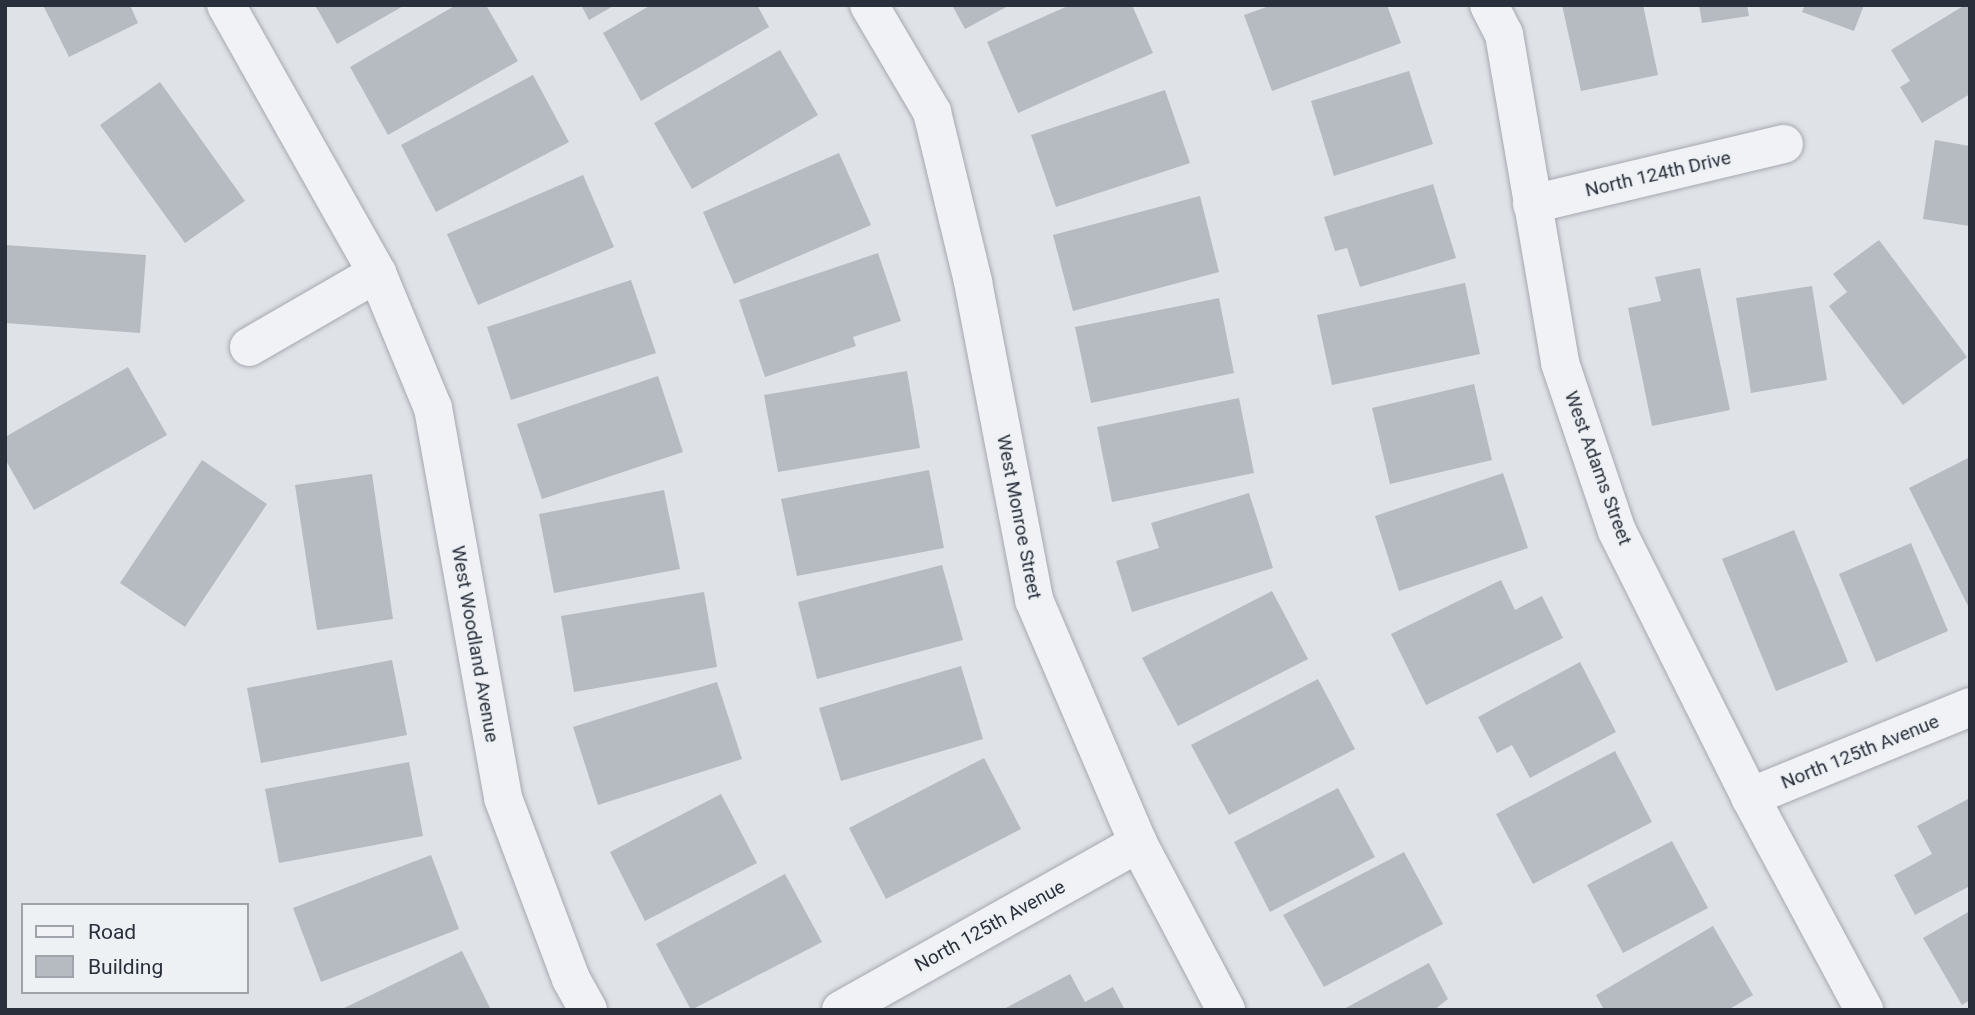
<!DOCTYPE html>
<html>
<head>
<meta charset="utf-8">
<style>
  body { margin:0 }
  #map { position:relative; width:1975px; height:1015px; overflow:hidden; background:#dfe2e6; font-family:Roboto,sans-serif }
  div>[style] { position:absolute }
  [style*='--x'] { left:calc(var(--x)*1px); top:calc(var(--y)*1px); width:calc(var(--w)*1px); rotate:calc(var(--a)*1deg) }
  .building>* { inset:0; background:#b6bbc2 }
  .roads { filter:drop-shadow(0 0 2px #a5a9b0) drop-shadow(0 0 2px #a5a9b0) }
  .minor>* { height:38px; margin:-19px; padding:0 19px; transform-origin:19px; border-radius:19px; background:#f1f2f5 }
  span { translate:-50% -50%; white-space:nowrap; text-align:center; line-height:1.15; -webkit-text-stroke:5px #eef1f4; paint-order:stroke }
  .street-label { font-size:19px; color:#29303c }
  .frame { position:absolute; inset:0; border:7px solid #29303c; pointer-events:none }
  .legend { position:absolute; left:21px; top:903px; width:228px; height:91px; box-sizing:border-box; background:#eef1f4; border:2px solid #9fa4aa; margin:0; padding:9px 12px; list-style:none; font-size:21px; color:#29303c }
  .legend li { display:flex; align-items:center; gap:14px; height:35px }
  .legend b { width:35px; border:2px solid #9fa4aa }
</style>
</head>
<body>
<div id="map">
  <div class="building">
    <div style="clip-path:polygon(43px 5px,130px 5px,138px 23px,69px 57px)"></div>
    <div style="clip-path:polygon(315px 5px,405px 5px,337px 44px)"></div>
    <div style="clip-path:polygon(456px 5px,486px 5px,518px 61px,388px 135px,350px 67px)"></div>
    <div style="clip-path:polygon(581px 5px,615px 5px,589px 20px)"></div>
    <div style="clip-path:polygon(651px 5px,757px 5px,769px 27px,641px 101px,603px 33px)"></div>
    <div style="clip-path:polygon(952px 5px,1010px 5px,965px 29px)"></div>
    <div style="clip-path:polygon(1070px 5px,1132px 5px,1153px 53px,1018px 113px,987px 42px)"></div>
    <div style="clip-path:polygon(1272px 5px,1387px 5px,1401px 43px,1272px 91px,1244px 15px)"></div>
    <div style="clip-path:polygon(1562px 5px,1643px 5px,1658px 75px,1581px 91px)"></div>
    <div style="clip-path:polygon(1699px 5px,1747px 5px,1749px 16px,1702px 23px)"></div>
    <div style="clip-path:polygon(1805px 5px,1864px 5px,1854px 31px,1802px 12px)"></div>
    <div style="clip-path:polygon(1965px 5px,1970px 5px,1970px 94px,1922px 123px,1900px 87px,1910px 81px,1891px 50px)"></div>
    <div style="clip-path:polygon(780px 50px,818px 115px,692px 189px,654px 123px)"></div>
    <div style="clip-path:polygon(1409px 71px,1433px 144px,1334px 176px,1311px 101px)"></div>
    <div style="clip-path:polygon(533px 75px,569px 142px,436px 212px,401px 145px)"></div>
    <div style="clip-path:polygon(160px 82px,245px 201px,185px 243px,100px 125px)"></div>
    <div style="clip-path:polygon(1165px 90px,1190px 163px,1056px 207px,1031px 135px)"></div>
    <div style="clip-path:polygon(1935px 140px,1970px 146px,1970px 226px,1923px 219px)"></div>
    <div style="clip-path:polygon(839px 153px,871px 225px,734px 284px,703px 212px)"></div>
    <div style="clip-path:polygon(583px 175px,614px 247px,478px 305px,447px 234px)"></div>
    <div style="clip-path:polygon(1433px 184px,1456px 258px,1360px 287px,1347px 248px,1335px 251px,1324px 217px)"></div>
    <div style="clip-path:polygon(1200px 196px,1219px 272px,1073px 311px,1053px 235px)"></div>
    <div style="clip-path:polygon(1879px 240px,1967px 357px,1903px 405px,1829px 306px,1847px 292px,1833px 274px)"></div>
    <div style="clip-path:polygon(5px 245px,146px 255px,140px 333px,5px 323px)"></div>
    <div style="clip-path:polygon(878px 253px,901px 321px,853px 337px,856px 346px,765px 377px,739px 300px)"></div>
    <div style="clip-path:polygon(1700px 268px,1730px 410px,1652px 426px,1628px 308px,1661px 301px,1655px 277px)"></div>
    <div style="clip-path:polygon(631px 280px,656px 353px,511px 400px,487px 327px)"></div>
    <div style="clip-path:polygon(1465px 283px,1480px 354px,1332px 385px,1317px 315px)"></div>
    <div style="clip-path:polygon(1812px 286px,1827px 380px,1751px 393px,1736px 298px)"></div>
    <div style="clip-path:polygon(1219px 298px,1234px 373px,1091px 403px,1075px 327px)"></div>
    <div style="clip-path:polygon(128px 367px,167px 435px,34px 510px,5px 459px,5px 437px)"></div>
    <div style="clip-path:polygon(907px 371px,920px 448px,778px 472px,764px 395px)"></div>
    <div style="clip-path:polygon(658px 376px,683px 452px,542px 499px,517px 424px)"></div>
    <div style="clip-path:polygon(1474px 384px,1492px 460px,1390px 484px,1372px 408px)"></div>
    <div style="clip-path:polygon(1239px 398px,1254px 473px,1112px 502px,1097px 427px)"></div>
    <div style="clip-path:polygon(1970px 457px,1970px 605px,1968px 606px,1909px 488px)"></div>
    <div style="clip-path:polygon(202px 460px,267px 504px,185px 627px,120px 583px)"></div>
    <div style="clip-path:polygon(929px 470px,944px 548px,797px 576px,781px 499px)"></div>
    <div style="clip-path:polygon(1503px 473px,1528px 548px,1399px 591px,1375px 516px)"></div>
    <div style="clip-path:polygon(372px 474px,393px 619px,317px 630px,295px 485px)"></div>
    <div style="clip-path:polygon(664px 490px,680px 569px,554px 593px,539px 514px)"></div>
    <div style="clip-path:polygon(1249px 493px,1273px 568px,1132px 612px,1116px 561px,1159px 548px,1151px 523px)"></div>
    <div style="clip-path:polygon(1794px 530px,1848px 662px,1776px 691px,1722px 559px)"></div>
    <div style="clip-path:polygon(1911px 543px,1948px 631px,1876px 662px,1839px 574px)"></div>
    <div style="clip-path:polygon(942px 565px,963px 640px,817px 679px,798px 602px)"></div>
    <div style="clip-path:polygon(1501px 580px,1515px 610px,1542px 596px,1563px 638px,1426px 705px,1391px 634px)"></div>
    <div style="clip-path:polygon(1272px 591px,1308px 659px,1178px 726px,1142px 658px)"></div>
    <div style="clip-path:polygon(704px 592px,717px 667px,574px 692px,561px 616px)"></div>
    <div style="clip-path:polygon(392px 660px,407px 735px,261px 763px,247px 688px)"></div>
    <div style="clip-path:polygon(1580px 662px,1616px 732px,1530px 778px,1512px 745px,1497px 753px,1478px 717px)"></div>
    <div style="clip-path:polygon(961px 666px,983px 739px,841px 781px,819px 708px)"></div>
    <div style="clip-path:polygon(1318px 679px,1355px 749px,1229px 815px,1191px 745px)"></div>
    <div style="clip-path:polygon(717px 682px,742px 759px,598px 805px,573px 727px)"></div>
    <div style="clip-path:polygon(1615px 751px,1652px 822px,1533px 884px,1496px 814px)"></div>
    <div style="clip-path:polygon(984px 758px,1021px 829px,886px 899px,849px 828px)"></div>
    <div style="clip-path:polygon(409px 762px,423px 836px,279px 863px,265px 789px)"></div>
    <div style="clip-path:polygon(1338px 788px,1375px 857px,1270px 912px,1234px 842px)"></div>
    <div style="clip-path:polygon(721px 794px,757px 863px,645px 921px,610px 852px)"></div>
    <div style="clip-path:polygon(1970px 798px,1970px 886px,1915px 915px,1894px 875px,1932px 854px,1917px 826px)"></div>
    <div style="clip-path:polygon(1672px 841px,1708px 908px,1623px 953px,1587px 885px)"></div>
    <div style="clip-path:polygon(1404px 852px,1443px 924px,1324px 987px,1283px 915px)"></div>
    <div style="clip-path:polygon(431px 855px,459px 929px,321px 982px,293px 908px)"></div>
    <div style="clip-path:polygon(785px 874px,822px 942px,691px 1010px,656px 944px)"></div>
    <div style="clip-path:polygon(1970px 911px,1970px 1000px,1962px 1005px,1923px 938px)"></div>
    <div style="clip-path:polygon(1713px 926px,1753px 995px,1728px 1010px,1604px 1010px,1596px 995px)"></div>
    <div style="clip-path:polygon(462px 951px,491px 1010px,340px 1010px)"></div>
    <div style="clip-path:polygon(1429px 963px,1448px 999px,1434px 1010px,1342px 1010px)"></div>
    <div style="clip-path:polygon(1070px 974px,1085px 1002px,1113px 987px,1125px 1010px,1002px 1010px)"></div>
  </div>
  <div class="roads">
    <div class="minor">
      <div style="--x:226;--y:5;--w:308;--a:60.6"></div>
      <div style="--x:377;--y:273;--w:146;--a:67.5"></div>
      <div style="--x:433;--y:408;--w:396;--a:79.8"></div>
      <div style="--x:503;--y:798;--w:193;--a:69.4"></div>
      <div style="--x:571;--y:979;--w:35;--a:61"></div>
      <div style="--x:869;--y:5;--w:124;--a:59.5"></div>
      <div style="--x:932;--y:112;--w:175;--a:76.4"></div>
      <div style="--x:973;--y:282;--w:324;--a:79.1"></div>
      <div style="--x:1034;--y:600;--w:264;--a:66.8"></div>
      <div style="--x:1138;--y:843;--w:189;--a:62.2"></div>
      <div style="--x:1489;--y:5;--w:33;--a:63"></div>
      <div style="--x:1504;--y:34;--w:334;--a:80.3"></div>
      <div style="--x:1560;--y:363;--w:177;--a:71.3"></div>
      <div style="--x:1617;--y:531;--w:297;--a:63.4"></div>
      <div style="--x:1750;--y:797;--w:242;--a:61.8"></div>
      <div style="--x:1532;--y:204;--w:259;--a:-13.4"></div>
      <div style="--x:249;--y:347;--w:148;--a:-30"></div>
      <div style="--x:1750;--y:797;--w:238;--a:-22.2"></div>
      <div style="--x:841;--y:1010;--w:341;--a:-29.3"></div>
    </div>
  </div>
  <div class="street-label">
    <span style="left:1658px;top:174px;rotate:-13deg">North 124th Drive</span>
    <span style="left:1598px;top:468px;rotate:70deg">West Adams Street</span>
    <span style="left:1019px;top:517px;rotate:79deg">West Monroe Street</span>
    <span style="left:475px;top:644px;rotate:80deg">West Woodland Avenue</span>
    <span style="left:1860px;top:752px;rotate:-22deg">North 125th Avenue</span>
    <span style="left:990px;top:926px;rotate:-29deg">North 125th Avenue</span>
  </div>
  <div class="frame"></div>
  <ul class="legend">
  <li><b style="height:9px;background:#f1f2f5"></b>Road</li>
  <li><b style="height:19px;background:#b6bbc2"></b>Building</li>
  </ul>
</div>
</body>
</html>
